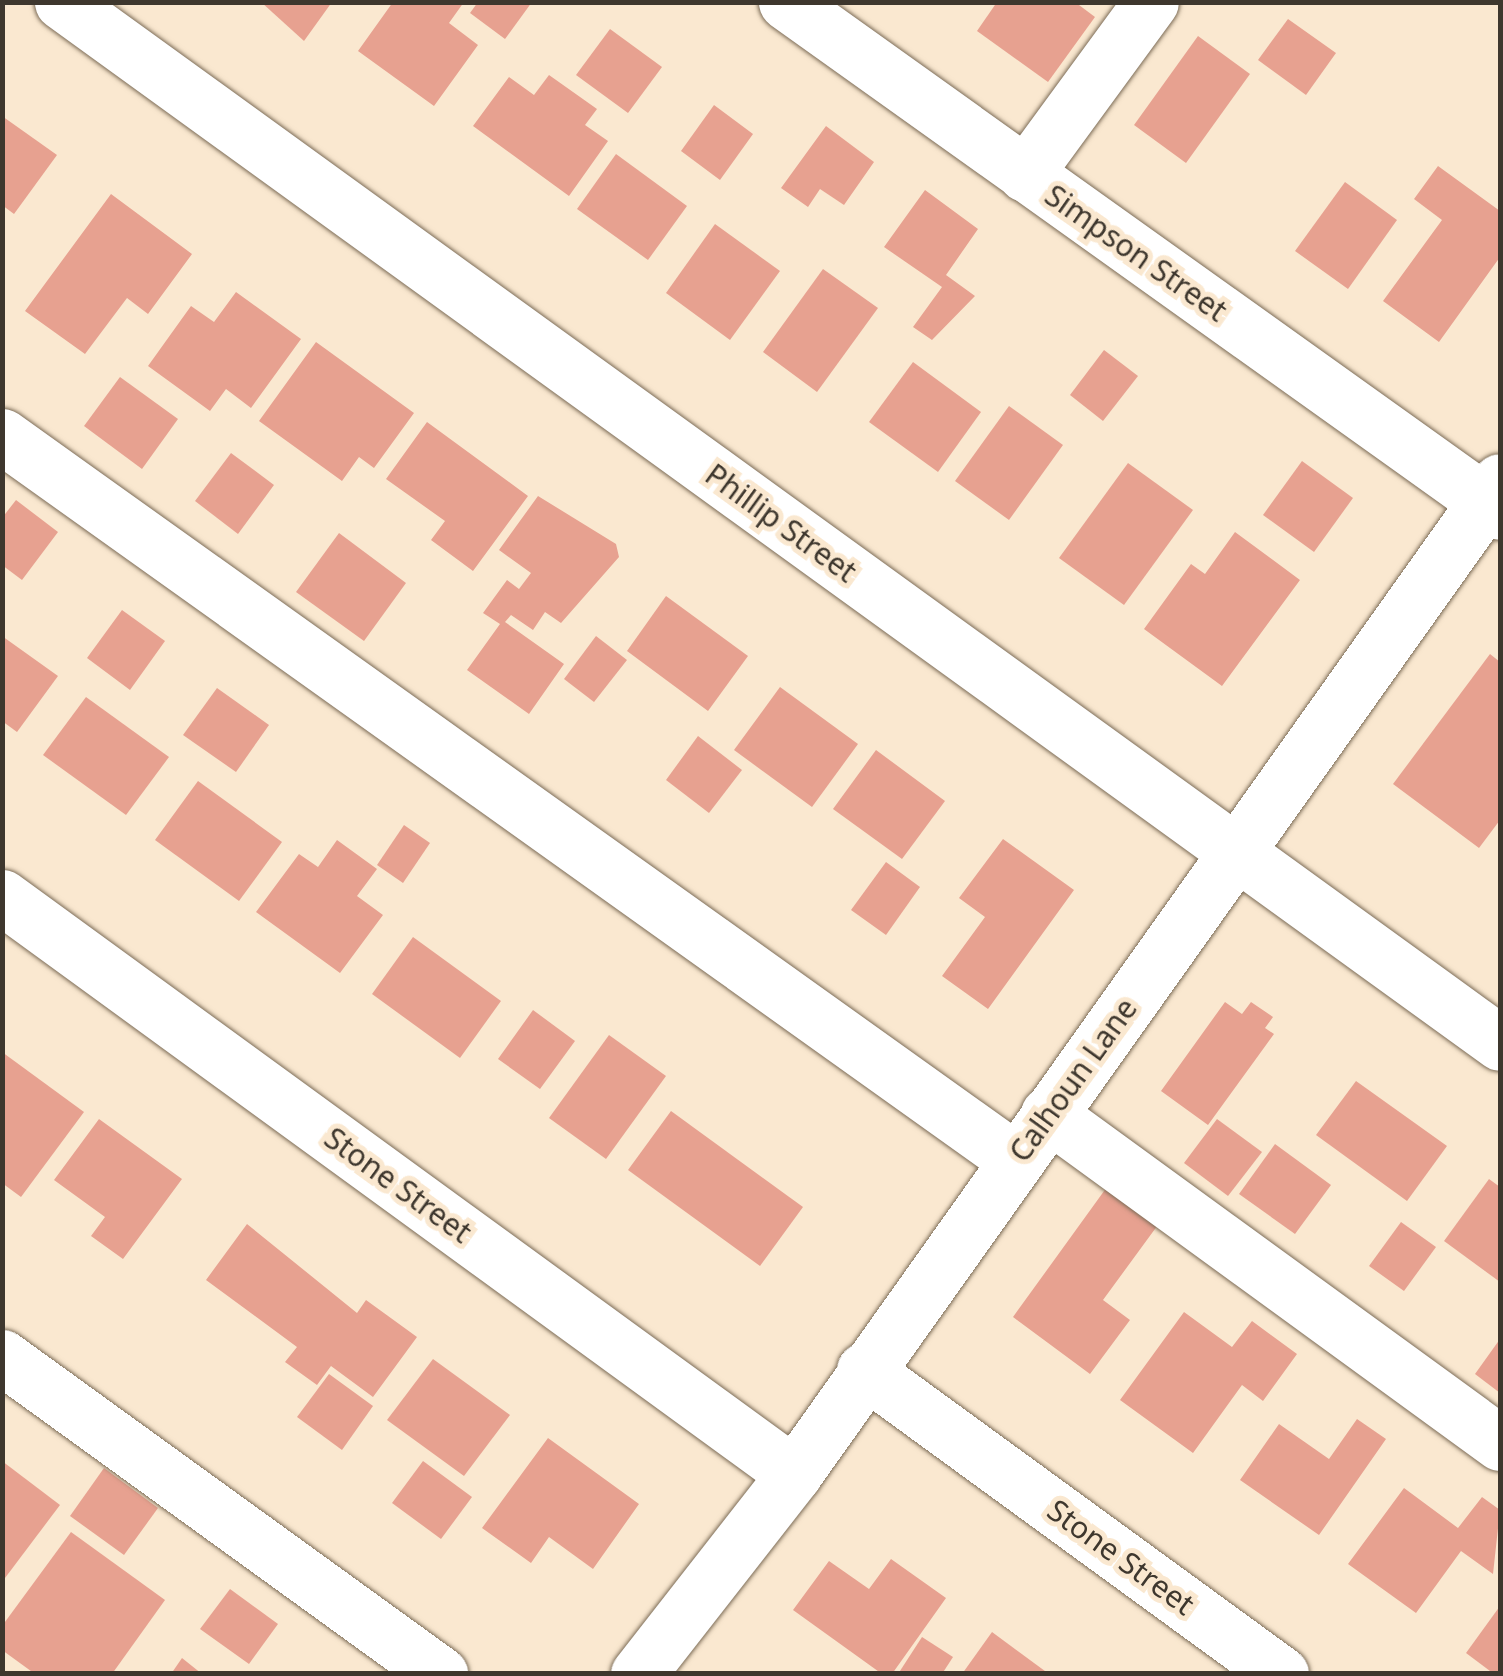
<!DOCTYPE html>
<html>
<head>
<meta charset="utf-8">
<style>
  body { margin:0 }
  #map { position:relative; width:1503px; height:1676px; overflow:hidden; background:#fae8d0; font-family:"Noto Sans",sans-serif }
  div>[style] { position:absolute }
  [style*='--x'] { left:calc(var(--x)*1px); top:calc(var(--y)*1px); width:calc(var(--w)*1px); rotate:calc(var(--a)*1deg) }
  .building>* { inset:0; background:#e7a190 }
  .roads { filter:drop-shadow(0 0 2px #7c6c57) drop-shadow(0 0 2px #7c6c57) }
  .minor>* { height:55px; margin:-27.5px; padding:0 27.5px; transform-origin:27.5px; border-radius:27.5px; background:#fff }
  span { translate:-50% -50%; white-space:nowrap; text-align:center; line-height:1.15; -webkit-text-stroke:10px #fae8d0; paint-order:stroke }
  .street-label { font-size:30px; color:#3e372e }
  .frame { position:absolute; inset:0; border:5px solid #3e372e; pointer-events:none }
</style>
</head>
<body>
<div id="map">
  <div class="building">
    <div style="clip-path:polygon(261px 2px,332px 2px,304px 41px)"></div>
    <div style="clip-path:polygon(393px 2px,464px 2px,449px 23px,478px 45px,434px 106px,358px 51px)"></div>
    <div style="clip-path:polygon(478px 2px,532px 2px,505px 39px,470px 13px)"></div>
    <div style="clip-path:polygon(997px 2px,1075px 2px,1095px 17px,1048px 82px,977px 31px)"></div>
    <div style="clip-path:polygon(1288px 19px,1336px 53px,1306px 95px,1258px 60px)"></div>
    <div style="clip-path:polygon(610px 29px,662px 67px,628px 113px,576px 75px)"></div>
    <div style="clip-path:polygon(1198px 36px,1250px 74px,1186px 163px,1134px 125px)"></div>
    <div style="clip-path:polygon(549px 75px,597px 109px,585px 125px,608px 141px,569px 196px,473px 126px,509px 77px,534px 95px)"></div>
    <div style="clip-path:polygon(714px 105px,753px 134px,720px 180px,681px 151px)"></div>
    <div style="clip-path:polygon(2px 116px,57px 155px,14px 214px,2px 205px)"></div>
    <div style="clip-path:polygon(826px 126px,874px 162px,844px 205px,820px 189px,808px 207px,781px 188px)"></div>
    <div style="clip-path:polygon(616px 154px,687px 206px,648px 260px,577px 209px)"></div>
    <div style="clip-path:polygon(1438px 166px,1500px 211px,1500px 257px,1439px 342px,1383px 301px,1442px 220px,1414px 199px)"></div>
    <div style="clip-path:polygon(1345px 182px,1397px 220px,1348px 289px,1295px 251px)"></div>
    <div style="clip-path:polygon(925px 190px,978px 229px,946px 275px,975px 296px,932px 340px,913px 327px,942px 287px,884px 247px)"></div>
    <div style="clip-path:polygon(111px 194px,192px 254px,148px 314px,127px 298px,85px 354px,25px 311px)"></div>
    <div style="clip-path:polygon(715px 224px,780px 271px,730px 340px,666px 293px)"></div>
    <div style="clip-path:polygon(823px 269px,878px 308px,817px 392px,763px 352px)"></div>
    <div style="clip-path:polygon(236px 292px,301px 339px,251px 408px,226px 389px,210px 411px,148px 366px,191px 306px,214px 322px)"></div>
    <div style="clip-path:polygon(316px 342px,414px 413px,374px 468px,359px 457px,342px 481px,259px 421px)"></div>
    <div style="clip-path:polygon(1104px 350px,1138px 376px,1103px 421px,1070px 395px)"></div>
    <div style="clip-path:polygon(913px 362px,981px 412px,938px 472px,869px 422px)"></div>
    <div style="clip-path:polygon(120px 377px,178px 419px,142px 469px,84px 426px)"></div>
    <div style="clip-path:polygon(1009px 406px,1063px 445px,1009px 520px,955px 481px)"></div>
    <div style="clip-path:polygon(427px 422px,528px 496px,473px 571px,431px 540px,445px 521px,386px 479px)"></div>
    <div style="clip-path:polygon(231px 453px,274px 485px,238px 534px,195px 501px)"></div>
    <div style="clip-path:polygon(1302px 461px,1353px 498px,1314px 552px,1263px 515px)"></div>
    <div style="clip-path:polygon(1128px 463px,1193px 510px,1124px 605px,1059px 558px)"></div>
    <div style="clip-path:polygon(538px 496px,616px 544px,619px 557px,561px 623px,545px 612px,533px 630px,511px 615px,505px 622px,564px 664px,529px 714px,467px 670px,500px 624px,483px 613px,507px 580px,519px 589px,531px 573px,499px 550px)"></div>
    <div style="clip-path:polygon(16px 500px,58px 532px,22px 580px,2px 565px,2px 518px)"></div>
    <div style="clip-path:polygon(1235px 532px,1300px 580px,1222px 686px,1144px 629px,1191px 564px,1205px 574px)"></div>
    <div style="clip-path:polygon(339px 533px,406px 583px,364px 641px,296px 592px)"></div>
    <div style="clip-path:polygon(666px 596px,748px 656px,708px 711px,627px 651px)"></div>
    <div style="clip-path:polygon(122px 610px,165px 641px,130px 690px,87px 658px)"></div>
    <div style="clip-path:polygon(2px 636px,58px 676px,17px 732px,2px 721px)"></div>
    <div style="clip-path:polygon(596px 636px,627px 660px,594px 702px,564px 679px)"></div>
    <div style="clip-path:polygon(1490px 654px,1500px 662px,1500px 820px,1479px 848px,1393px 784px)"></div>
    <div style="clip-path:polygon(780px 687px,858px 744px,812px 807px,734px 750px)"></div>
    <div style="clip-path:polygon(217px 688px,269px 725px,236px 772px,183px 735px)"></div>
    <div style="clip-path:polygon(86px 697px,169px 757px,126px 815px,43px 755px)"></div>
    <div style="clip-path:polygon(698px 736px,742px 770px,709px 813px,666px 780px)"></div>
    <div style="clip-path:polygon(876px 750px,945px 801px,902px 859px,833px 809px)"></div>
    <div style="clip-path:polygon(198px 781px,282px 842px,239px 901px,155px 840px)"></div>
    <div style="clip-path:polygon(404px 825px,430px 843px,403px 883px,377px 865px)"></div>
    <div style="clip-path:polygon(1003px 839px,1074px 890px,988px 1009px,942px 976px,985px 917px,959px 898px)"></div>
    <div style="clip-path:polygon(337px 840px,377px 869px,357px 896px,383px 915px,340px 973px,256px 912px,299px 854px,318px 867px)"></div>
    <div style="clip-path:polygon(886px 862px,920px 887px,886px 935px,851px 910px)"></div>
    <div style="clip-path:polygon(413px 937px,501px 1001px,460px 1058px,372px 994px)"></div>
    <div style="clip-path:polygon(1225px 1002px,1242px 1014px,1251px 1002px,1273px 1017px,1265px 1028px,1274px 1034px,1208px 1125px,1161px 1091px)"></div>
    <div style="clip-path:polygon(533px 1010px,575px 1041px,540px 1089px,498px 1059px)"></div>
    <div style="clip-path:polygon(609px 1035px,666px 1076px,606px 1159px,549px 1118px)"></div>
    <div style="clip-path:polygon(2px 1052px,84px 1112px,21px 1197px,2px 1183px)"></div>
    <div style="clip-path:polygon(1356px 1081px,1447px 1146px,1407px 1201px,1316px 1135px)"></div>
    <div style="clip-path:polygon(671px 1111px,803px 1207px,760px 1266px,628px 1170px)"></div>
    <div style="clip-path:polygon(99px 1119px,182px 1179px,123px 1259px,91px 1236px,105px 1217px,54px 1180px)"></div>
    <div style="clip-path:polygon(1217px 1119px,1262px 1152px,1228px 1196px,1184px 1163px)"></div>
    <div style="clip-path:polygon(1275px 1144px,1331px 1185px,1295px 1234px,1239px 1194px)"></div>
    <div style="clip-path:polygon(1489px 1179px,1500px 1187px,1500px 1282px,1444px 1241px)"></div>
    <div style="clip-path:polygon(1112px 1180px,1163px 1218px,1103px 1300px,1130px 1320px,1090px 1374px,1013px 1317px)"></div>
    <div style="clip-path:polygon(1401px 1222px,1436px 1247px,1404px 1291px,1369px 1266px)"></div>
    <div style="clip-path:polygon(247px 1224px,357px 1313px,366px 1300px,417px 1337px,373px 1397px,331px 1366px,317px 1385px,285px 1362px,297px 1347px,206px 1280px)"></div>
    <div style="clip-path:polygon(1184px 1312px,1232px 1347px,1252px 1321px,1297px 1354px,1263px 1401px,1242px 1385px,1193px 1453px,1120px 1400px)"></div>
    <div style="clip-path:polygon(1500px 1339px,1500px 1393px,1475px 1374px)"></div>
    <div style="clip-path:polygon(433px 1359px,510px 1415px,464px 1476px,387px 1420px)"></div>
    <div style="clip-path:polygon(329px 1374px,373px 1406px,342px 1450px,297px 1417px)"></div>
    <div style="clip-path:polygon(1357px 1419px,1386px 1439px,1319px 1535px,1240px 1480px,1279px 1424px,1329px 1459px)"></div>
    <div style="clip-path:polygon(548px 1438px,639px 1504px,593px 1569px,549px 1537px,531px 1563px,482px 1528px)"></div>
    <div style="clip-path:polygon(2px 1461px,60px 1505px,2px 1582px)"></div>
    <div style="clip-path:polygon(423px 1461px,472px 1497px,441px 1539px,392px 1503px)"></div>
    <div style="clip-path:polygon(104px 1468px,158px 1508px,124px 1555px,70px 1516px)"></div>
    <div style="clip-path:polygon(1404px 1488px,1458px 1528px,1482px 1497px,1500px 1510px,1493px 1574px,1461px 1551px,1416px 1613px,1348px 1564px)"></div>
    <div style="clip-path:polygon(71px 1532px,165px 1600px,112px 1674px,35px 1674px,2px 1650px,2px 1626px)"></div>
    <div style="clip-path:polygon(891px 1559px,946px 1598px,892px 1674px,882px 1674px,793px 1610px,829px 1561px,869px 1589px)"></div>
    <div style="clip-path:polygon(230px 1589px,278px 1624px,249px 1664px,200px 1629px)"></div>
    <div style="clip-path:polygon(1500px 1606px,1500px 1674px,1494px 1674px,1466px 1653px)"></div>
    <div style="clip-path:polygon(992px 1632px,1049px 1674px,962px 1674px)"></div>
    <div style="clip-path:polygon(922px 1637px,953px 1657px,942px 1674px,898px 1674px)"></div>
    <div style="clip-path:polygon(182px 1658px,202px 1674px,171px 1674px)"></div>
  </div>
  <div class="roads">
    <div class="minor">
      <div style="--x:62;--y:2;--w:1775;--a:35.9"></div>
      <div style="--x:786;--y:2;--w:877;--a:35.54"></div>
      <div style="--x:1025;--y:174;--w:213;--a:-53.8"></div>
      <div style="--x:2;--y:436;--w:1246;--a:35.53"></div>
      <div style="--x:2;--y:897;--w:980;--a:36.07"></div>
      <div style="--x:1048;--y:1114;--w:559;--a:36.05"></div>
      <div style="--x:2;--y:1357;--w:541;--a:35.89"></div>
      <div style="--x:864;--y:1370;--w:516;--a:36.09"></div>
      <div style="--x:638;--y:1674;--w:254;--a:-52"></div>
      <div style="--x:794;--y:1474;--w:1218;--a:-54.59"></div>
    </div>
  </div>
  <div class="street-label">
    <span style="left:1136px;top:253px;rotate:35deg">Simpson Street</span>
    <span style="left:781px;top:523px;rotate:36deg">Phillip Street</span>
    <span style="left:1073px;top:1080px;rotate:-54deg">Calhoun Lane</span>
    <span style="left:398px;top:1185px;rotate:36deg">Stone Street</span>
    <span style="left:1121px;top:1557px;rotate:36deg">Stone Street</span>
  </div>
  <div class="frame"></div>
</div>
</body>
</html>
